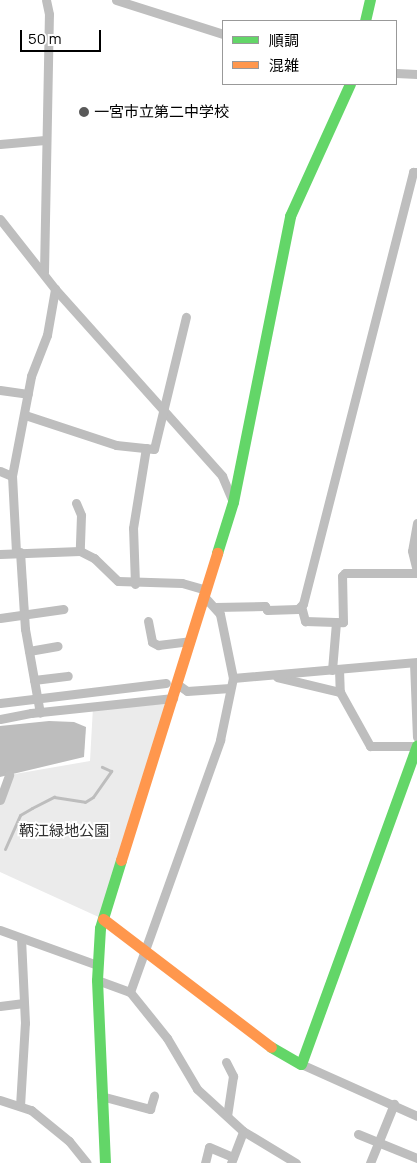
<!DOCTYPE html>
<html>
<head>
<meta charset="utf-8">
<style>
  body { margin:0 }
  #map { position:relative; width:417px; height:1163px; overflow:hidden; background:#fff; font-family:Manrope,"Noto Sans JP",sans-serif }
  div>[style] { position:absolute }
  [style*='--x'] { left:calc(var(--x)*1px); top:calc(var(--y)*1px); width:calc(var(--w)*1px); rotate:calc(var(--a)*1deg) }
  .green>* { inset:0; background:#ebebeb }
  .water>* { inset:0; background:#bdbdbd }
  .stream>* { height:3px; margin:-1.5px; padding:0 1.5px; transform-origin:1.5px; border-radius:1.5px; background:#bdbdbd }
  .street>* { height:9px; margin:-4.5px; padding:0 4.5px; transform-origin:4.5px; border-radius:4.5px; background:#bebebe }
  .fast>* { height:11px; margin:-5.5px; padding:0 5.5px; transform-origin:5.5px; border-radius:5.5px; background:#63d668 }
  .slow>* { height:11px; margin:-5.5px; padding:0 5.5px; transform-origin:5.5px; border-radius:5.5px; background:#ff974d }
  .dots>* { width:14px; height:14px; translate:-50% -50%; box-sizing:border-box; border:2px solid #fff; border-radius:50% }
  span { translate:-50% -50%; white-space:nowrap; text-align:center; line-height:1.15; -webkit-text-stroke:4px #fff; paint-order:stroke }
  .poi-label { font-size:15px; color:#000 }
  .left { translate:0 -50%; text-align:left }
  .park-label { font-size:15px; color:#313131 }
  .legend { position:absolute; left:222px; top:20px; width:175px; height:65px; box-sizing:border-box; background:#fff; border:1px solid #999; margin:0; padding:6px 9px; list-style:none; font-size:15px; color:#000 }
  .legend li { display:flex; align-items:center; gap:10px; height:25px }
  .legend b { width:25px; border:1px solid #999 }
  .scale { position:absolute; left:20px; top:30px; width:81px; height:22px; box-sizing:border-box; border:2px solid #000; border-top:0; padding-left:6px; font-size:15px; line-height:18px; white-space:nowrap; color:#000; -webkit-text-stroke:4px #fff; paint-order:stroke }
</style>
</head>
<body>
<div id="map">
  <div class="green">
    <div style="clip-path:polygon(173px 698px,103px 919px,0 872px,0 801px,9px 775px,90px 761px,93px 707px)"></div>
  </div>
  <div class="water">
    <div style="clip-path:polygon(49px 721px,74px 722px,86px 727px,84px 757px,0 777px,0 726px)"></div>
  </div>
  <div class="stream">
    <div style="--x:5;--y:849;--w:37;--a:-66"></div>
    <div style="--x:20;--y:815;--w:14;--a:-30"></div>
    <div style="--x:32;--y:808;--w:25;--a:-27"></div>
    <div style="--x:54;--y:797;--w:31;--a:9"></div>
    <div style="--x:85;--y:802;--w:9;--a:-32"></div>
    <div style="--x:93;--y:797;--w:32;--a:-55"></div>
    <div style="--x:111;--y:771;--w:10;--a:-156"></div>
  </div>
  <div class="street">
    <div style="--x:116;--y:0;--w:112;--a:17.6"></div>
    <div style="--x:396;--y:73;--w:21;--a:3"></div>
    <div style="--x:0;--y:144;--w:45;--a:-5.1"></div>
    <div style="--x:0;--y:219;--w:89;--a:51.8"></div>
    <div style="--x:55;--y:289;--w:251;--a:48.2"></div>
    <div style="--x:222;--y:476;--w:28;--a:67"></div>
    <div style="--x:44;--y:272;--w:258;--a:-88.9"></div>
    <div style="--x:49;--y:14;--w:14;--a:-102"></div>
    <div style="--x:0;--y:390;--w:28;--a:8"></div>
    <div style="--x:25;--y:415;--w:96;--a:18.2"></div>
    <div style="--x:116;--y:445;--w:38;--a:6"></div>
    <div style="--x:154;--y:449;--w:136;--a:-76.4"></div>
    <div style="--x:0;--y:471;--w:13;--a:23"></div>
    <div style="--x:76;--y:503;--w:13;--a:67"></div>
    <div style="--x:81;--y:515;--w:36;--a:92"></div>
    <div style="--x:417;--y:523;--w:28;--a:100"></div>
    <div style="--x:412;--y:551;--w:21;--a:76"></div>
    <div style="--x:16;--y:552;--w:76;--a:-93"></div>
    <div style="--x:12;--y:476;--w:102;--a:-79.2"></div>
    <div style="--x:31;--y:376;--w:44;--a:-68.7"></div>
    <div style="--x:47;--y:335;--w:47;--a:-80.1"></div>
    <div style="--x:20;--y:552;--w:77;--a:86.3"></div>
    <div style="--x:25;--y:629;--w:85;--a:79.9"></div>
    <div style="--x:0;--y:554;--w:80;--a:-2.1"></div>
    <div style="--x:80;--y:551;--w:16;--a:27"></div>
    <div style="--x:94;--y:558;--w:33;--a:44"></div>
    <div style="--x:118;--y:581;--w:64;--a:1.8"></div>
    <div style="--x:182;--y:583;--w:25;--a:16"></div>
    <div style="--x:135;--y:584;--w:56;--a:-92"></div>
    <div style="--x:133;--y:528;--w:81;--a:-80.8"></div>
    <div style="--x:301;--y:606;--w:16;--a:75"></div>
    <div style="--x:305;--y:621;--w:38;--a:2"></div>
    <div style="--x:343;--y:622;--w:46;--a:-91.2"></div>
    <div style="--x:342;--y:576;--w:4;--a:-45"></div>
    <div style="--x:345;--y:573;--w:72;--a:0"></div>
    <div style="--x:215;--y:607;--w:50;--a:-1.1"></div>
    <div style="--x:265;--y:606;--w:4;--a:63"></div>
    <div style="--x:267;--y:610;--w:31;--a:-2"></div>
    <div style="--x:298;--y:609;--w:7;--a:-45"></div>
    <div style="--x:303;--y:604;--w:446;--a:-75.7"></div>
    <div style="--x:413;--y:172;--w:4;--a:0"></div>
    <div style="--x:0;--y:618;--w:64;--a:-8.1"></div>
    <div style="--x:148;--y:621;--w:21;--a:79"></div>
    <div style="--x:152;--y:642;--w:7;--a:27"></div>
    <div style="--x:158;--y:645;--w:32;--a:-7"></div>
    <div style="--x:29;--y:651;--w:29;--a:-10"></div>
    <div style="--x:414;--y:663;--w:74;--a:87.7"></div>
    <div style="--x:339;--y:669;--w:23;--a:88"></div>
    <div style="--x:332;--y:670;--w:48;--a:-85.2"></div>
    <div style="--x:277;--y:677;--w:65;--a:13.4"></div>
    <div style="--x:340;--y:692;--w:62;--a:60.9"></div>
    <div style="--x:370;--y:746;--w:46;--a:0"></div>
    <div style="--x:233;--y:678;--w:185;--a:-5"></div>
    <div style="--x:34;--y:680;--w:34;--a:-7"></div>
    <div style="--x:177;--y:684;--w:12;--a:35"></div>
    <div style="--x:187;--y:691;--w:43;--a:-4"></div>
    <div style="--x:0;--y:703;--w:167;--a:-6.9"></div>
    <div style="--x:0;--y:719;--w:32;--a:-11"></div>
    <div style="--x:31;--y:713;--w:143;--a:-6"></div>
    <div style="--x:0;--y:800;--w:27;--a:-70"></div>
    <div style="--x:0;--y:930;--w:103;--a:19.8"></div>
    <div style="--x:97;--y:980;--w:35;--a:20"></div>
    <div style="--x:130;--y:992;--w:59;--a:51.2"></div>
    <div style="--x:167;--y:1038;--w:59;--a:59.5"></div>
    <div style="--x:197;--y:1089;--w:62;--a:42.4"></div>
    <div style="--x:243;--y:1131;--w:62;--a:31.1"></div>
    <div style="--x:130;--y:992;--w:268;--a:-70.3"></div>
    <div style="--x:220;--y:740;--w:63;--a:-78.2"></div>
    <div style="--x:233;--y:678;--w:65;--a:-101.5"></div>
    <div style="--x:220;--y:614;--w:24;--a:-132"></div>
    <div style="--x:0;--y:1006;--w:24;--a:-7"></div>
    <div style="--x:226;--y:1062;--w:16;--a:63"></div>
    <div style="--x:233;--y:1076;--w:40;--a:98.5"></div>
    <div style="--x:301;--y:1064;--w:127;--a:24.1"></div>
    <div style="--x:101;--y:1096;--w:51;--a:14.9"></div>
    <div style="--x:150;--y:1109;--w:14;--a:-73"></div>
    <div style="--x:0;--y:1100;--w:33;--a:18"></div>
    <div style="--x:31;--y:1110;--w:49;--a:39.2"></div>
    <div style="--x:69;--y:1141;--w:28;--a:51"></div>
    <div style="--x:20;--y:1106;--w:83;--a:-86.6"></div>
    <div style="--x:25;--y:1023;--w:85;--a:-92.7"></div>
    <div style="--x:358;--y:1134;--w:64;--a:22.1"></div>
    <div style="--x:205;--y:1163;--w:16;--a:-76"></div>
    <div style="--x:209;--y:1147;--w:26;--a:23"></div>
    <div style="--x:231;--y:1163;--w:34;--a:-69"></div>
    <div style="--x:370;--y:1163;--w:64;--a:-67.9"></div>
  </div>
  <div class="fast">
    <div style="--x:365;--y:21;--w:22;--a:-77"></div>
    <div style="--x:217;--y:553;--w:53;--a:-72.6"></div>
    <div style="--x:233;--y:502;--w:292;--a:-78.7"></div>
    <div style="--x:290;--y:216;--w:145;--a:-65.6"></div>
    <div style="--x:271;--y:1047;--w:34;--a:30"></div>
    <div style="--x:301;--y:1064;--w:339;--a:-70"></div>
    <div style="--x:105;--y:1163;--w:183;--a:-92.5"></div>
    <div style="--x:97;--y:980;--w:52;--a:-86.7"></div>
    <div style="--x:100;--y:928;--w:71;--a:-72.8"></div>
  </div>
  <div class="slow">
    <div style="--x:121;--y:860;--w:322;--a:-72.6"></div>
    <div style="--x:103;--y:919;--w:211;--a:37.3"></div>
  </div>
  <div class="dots">
    <div style="left:84px;top:112px;background:#595959"></div>
  </div>
  <div class="poi-label">
    <span class="left" style="left:94px;top:112px">一宮市立第二中学校</span>
  </div>
  <div class="park-label">
    <span style="left:64px;top:831px">鞆江緑地公園</span>
  </div>
  <ul class="legend">
  <li><b style="height:6px;background:#63d668"></b>順調</li>
  <li><b style="height:6px;background:#ff974d"></b>混雑</li>
  </ul>
  <div class="scale">50 m</div>
</div>
</body>
</html>
